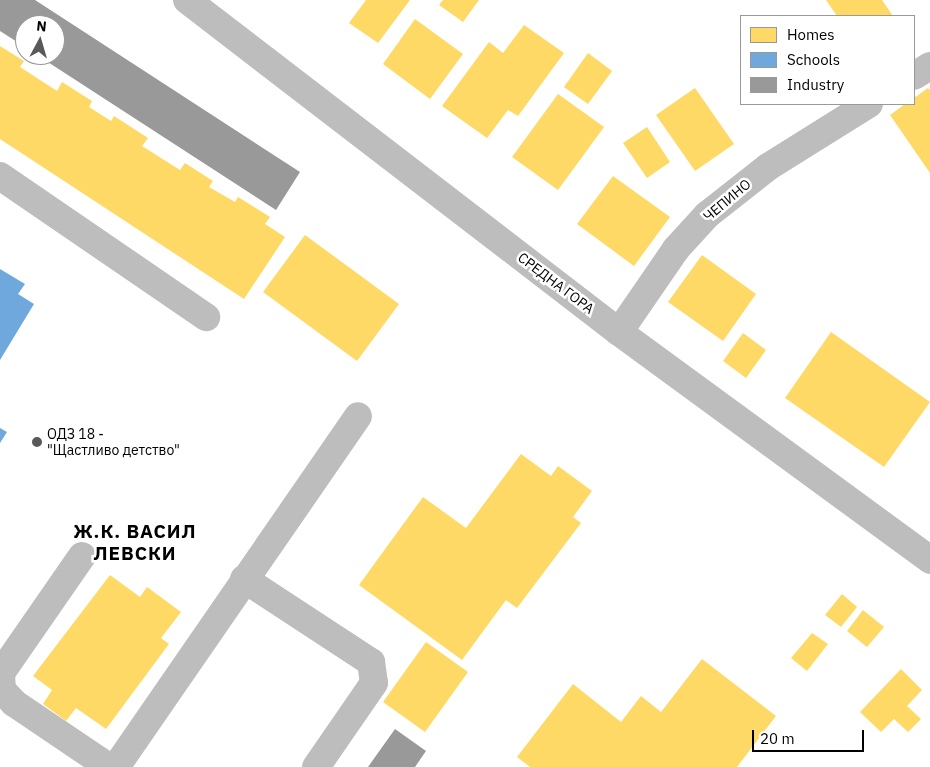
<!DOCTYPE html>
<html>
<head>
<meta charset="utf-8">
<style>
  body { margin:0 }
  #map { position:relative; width:930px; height:767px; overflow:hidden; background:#fff; font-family:"IBM Plex Sans",sans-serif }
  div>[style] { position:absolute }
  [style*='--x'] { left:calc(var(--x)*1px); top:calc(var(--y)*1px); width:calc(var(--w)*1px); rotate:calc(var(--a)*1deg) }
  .homes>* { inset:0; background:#ffd966 }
  .schools>* { inset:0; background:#6fa8dc }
  .industry>* { inset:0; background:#999 }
  .minor>* { height:28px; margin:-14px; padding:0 14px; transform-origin:14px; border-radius:14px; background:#bdbdbd }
  .dots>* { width:14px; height:14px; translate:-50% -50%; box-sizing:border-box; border:2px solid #fff; border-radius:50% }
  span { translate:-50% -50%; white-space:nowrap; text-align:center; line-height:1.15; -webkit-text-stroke:5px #fff; paint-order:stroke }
  .street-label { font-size:14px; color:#000 }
  .poi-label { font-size:14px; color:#000 }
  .left { translate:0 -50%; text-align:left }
  .district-label { font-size:19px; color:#000; font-weight:700; letter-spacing:1px }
  .legend { position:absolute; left:740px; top:15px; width:175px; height:90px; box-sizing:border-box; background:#fff; border:1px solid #999; margin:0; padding:6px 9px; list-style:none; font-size:15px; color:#000 }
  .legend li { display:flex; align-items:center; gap:10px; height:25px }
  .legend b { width:25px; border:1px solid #999 }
  .north { position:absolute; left:15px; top:15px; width:50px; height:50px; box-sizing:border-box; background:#fff; border:1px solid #999; border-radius:50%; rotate:6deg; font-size:14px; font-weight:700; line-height:20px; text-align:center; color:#000 }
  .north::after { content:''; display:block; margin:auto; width:18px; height:22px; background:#595959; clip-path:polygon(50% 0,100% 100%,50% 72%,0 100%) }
  .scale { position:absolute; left:752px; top:730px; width:112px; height:22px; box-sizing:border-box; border:2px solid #000; border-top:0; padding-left:6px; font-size:15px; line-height:18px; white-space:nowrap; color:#000; -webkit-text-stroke:4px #fff; paint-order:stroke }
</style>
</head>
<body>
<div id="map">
  <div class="homes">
    <div style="clip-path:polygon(366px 0,410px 0,378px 43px,349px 23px)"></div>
    <div style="clip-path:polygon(443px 0,479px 0,463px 22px,439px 5px)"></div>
    <div style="clip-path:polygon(826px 0,882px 0,893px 16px,837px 16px)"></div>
    <div style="clip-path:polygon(415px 19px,463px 54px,430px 99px,383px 64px)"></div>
    <div style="clip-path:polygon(524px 25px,564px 53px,518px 116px,508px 110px,487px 138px,442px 106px,489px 42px,503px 53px)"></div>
    <div style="clip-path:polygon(0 46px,24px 61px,20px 67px,57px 91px,62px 82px,92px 101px,89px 107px,111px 121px,114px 116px,148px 138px,142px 146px,180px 170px,185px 163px,213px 181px,209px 187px,235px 202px,238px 197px,270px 217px,265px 224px,285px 237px,244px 299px,0 139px)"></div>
    <div style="clip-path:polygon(588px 53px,612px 71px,588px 104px,564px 87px)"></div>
    <div style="clip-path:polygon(695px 88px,734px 144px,695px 171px,656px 115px)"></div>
    <div style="clip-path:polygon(928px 88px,930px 90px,930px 173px,890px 115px,905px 104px,914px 104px,914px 98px)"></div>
    <div style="clip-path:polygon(558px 94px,604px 127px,558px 190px,512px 157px)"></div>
    <div style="clip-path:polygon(647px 127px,670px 162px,647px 178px,623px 143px)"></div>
    <div style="clip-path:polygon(613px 176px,670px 217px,634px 266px,577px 224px)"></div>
    <div style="clip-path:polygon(305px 235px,399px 304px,357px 361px,263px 292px)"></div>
    <div style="clip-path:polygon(702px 255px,756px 294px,723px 341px,668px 302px)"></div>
    <div style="clip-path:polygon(831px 332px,930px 402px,884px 467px,785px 398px)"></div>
    <div style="clip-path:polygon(743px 333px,766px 350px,746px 378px,723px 361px)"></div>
    <div style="clip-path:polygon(521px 454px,551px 476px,558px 466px,592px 491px,573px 517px,581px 523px,517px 608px,506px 600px,462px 660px,359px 585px,423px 497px,466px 528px)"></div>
    <div style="clip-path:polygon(110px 575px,140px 597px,147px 587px,181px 612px,161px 638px,169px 644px,106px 729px,76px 708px,66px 721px,43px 704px,52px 690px,33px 676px)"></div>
    <div style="clip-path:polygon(842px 594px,857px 607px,841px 627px,825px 615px)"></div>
    <div style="clip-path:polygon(863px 610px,884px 627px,867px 647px,847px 631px)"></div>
    <div style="clip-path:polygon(812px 633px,828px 644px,807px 671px,791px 658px)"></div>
    <div style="clip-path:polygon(426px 642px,468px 672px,425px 732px,383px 702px)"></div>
    <div style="clip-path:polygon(702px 659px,776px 716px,737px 767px,530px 767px,517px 757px,573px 684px,621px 722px,641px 696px,661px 712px)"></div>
    <div style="clip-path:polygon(901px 669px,922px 690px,907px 706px,921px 719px,908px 732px,894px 719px,881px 732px,860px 712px)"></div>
  </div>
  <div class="schools">
    <div style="clip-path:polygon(0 269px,25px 284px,18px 294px,34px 304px,0 360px)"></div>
    <div style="clip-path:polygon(0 428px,7px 432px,0 443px)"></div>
  </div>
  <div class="industry">
    <div style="clip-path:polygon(0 0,35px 0,300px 172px,276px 210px,37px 55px,55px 55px,55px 25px,25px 25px,25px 47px,0 31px)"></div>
    <div style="clip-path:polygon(395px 729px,426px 751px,415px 767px,368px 767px)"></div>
  </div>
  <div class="minor">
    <div style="--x:187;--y:0;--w:545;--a:37.54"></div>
    <div style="--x:619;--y:332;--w:386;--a:36.2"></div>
    <div style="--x:914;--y:76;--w:19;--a:-32"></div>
    <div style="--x:0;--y:176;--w:250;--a:34.4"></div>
    <div style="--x:619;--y:332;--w:101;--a:-55.5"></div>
    <div style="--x:676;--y:249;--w:46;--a:-47.6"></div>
    <div style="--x:707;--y:215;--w:78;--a:-38.2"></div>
    <div style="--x:768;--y:167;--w:119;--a:-32"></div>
    <div style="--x:82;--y:556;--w:142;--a:124.7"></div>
    <div style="--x:1;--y:673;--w:17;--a:87"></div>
    <div style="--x:2;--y:690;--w:18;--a:47"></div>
    <div style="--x:14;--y:703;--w:115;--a:34"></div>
    <div style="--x:244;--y:579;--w:152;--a:33.2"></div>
    <div style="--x:371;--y:662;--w:21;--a:82"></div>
    <div style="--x:374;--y:683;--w:102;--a:124.6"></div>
    <div style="--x:116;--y:767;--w:426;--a:-55.4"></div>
  </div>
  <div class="dots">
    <div style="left:37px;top:442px;background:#595959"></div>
  </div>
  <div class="street-label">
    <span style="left:727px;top:200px;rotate:-40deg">ЧЕПИНО</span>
    <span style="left:556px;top:283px;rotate:37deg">СРЕДНА ГОРА</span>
  </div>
  <div class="poi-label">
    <span class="left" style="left:47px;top:442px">ОДЗ 18 -<br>"Щастливо детство"</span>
  </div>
  <div class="district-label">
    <span style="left:135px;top:543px">Ж.К. ВАСИЛ<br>ЛЕВСКИ</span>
  </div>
  <ul class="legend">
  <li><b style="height:14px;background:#ffd966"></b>Homes</li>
  <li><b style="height:14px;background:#6fa8dc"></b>Schools</li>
  <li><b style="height:14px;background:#999"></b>Industry</li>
  </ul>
  <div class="north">N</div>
  <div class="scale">20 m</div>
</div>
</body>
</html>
